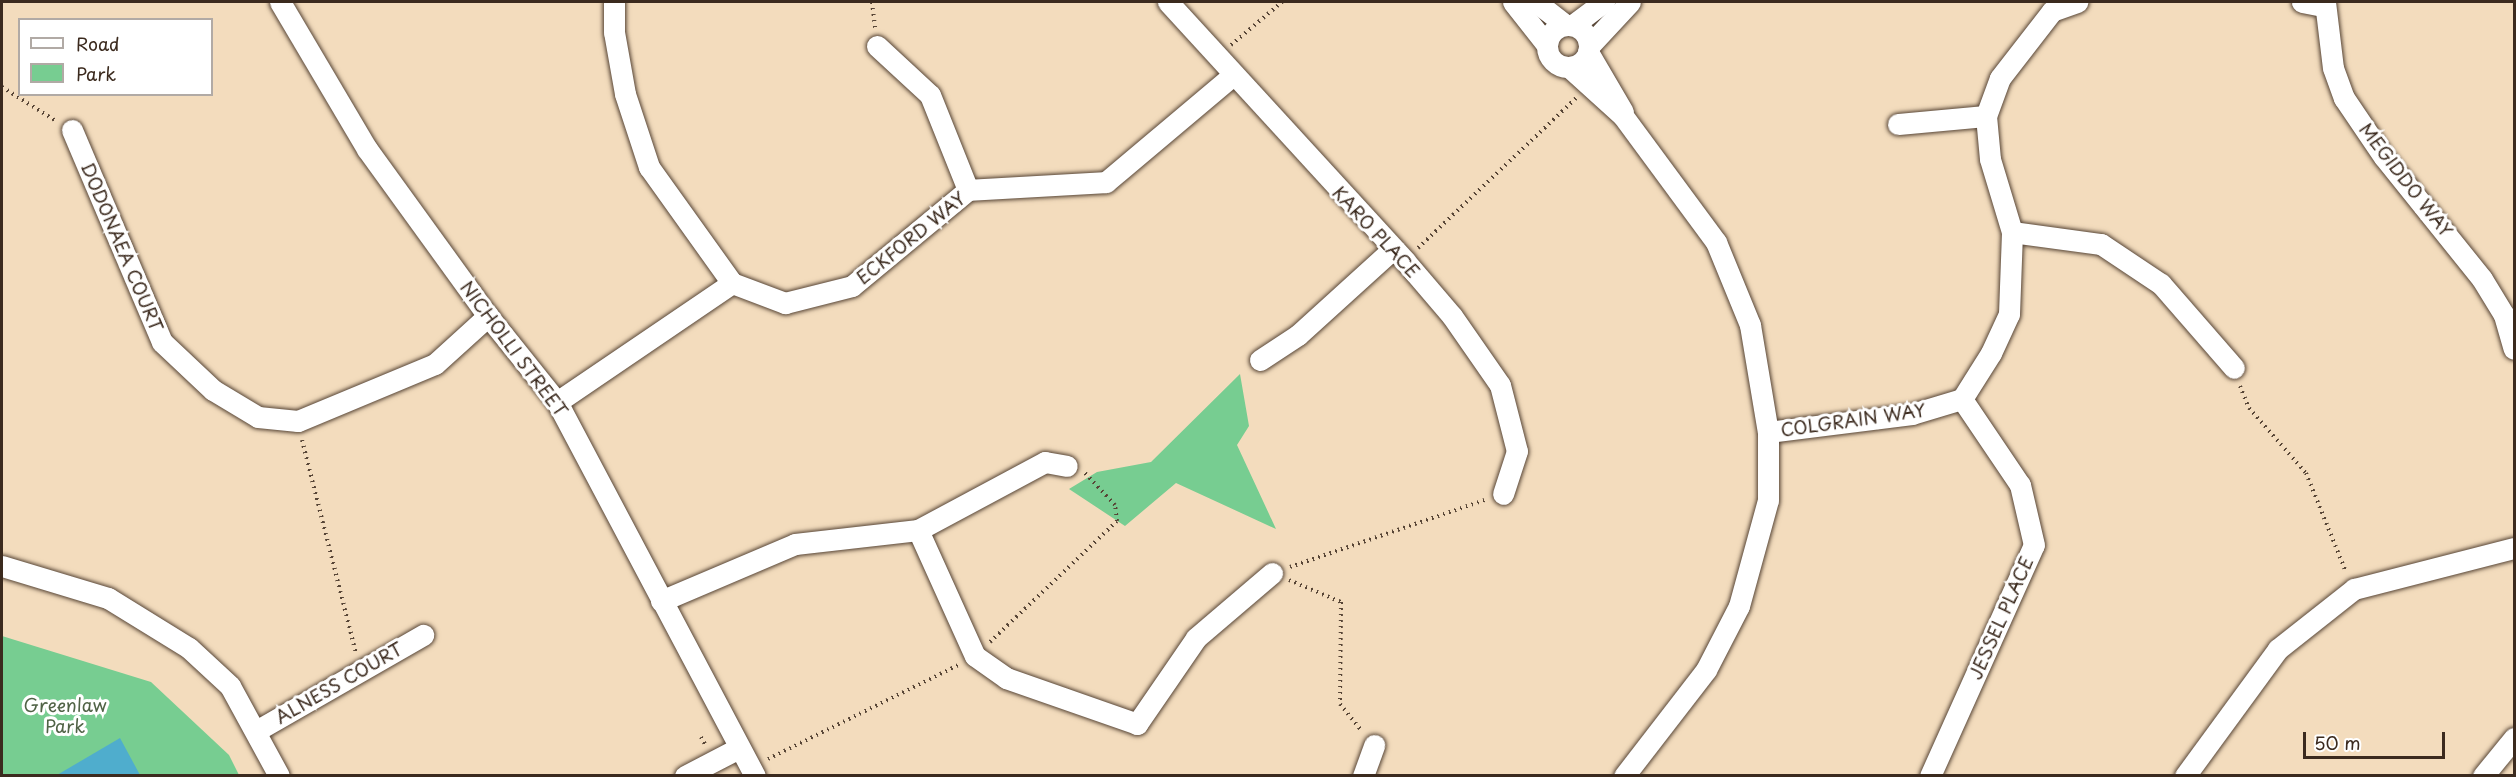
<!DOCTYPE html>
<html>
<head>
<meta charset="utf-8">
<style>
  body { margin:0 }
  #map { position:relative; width:2516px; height:777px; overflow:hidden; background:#f3dcbd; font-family:"Playpen Sans",sans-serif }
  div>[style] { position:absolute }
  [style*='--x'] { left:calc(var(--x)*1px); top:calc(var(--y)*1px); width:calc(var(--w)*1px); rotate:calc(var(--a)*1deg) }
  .green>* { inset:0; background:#77cd91 }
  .water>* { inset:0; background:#4fadcd }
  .path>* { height:4px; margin-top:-2px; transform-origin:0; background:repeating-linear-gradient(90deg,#574536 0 1.5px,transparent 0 6px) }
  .roads { filter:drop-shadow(0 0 2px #574536) drop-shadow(0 0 2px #574536) }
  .minor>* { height:21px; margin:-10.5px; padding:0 10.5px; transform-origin:10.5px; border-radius:10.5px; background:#fff }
  .minor>.ring { margin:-10.5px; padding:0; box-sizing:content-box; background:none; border:21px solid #fff; border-radius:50% }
  span { translate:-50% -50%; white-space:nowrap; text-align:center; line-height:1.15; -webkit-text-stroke:6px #fff; paint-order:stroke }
  .street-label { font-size:18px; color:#3b2a1e }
  .park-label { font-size:18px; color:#506346 }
  .frame { position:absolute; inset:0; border:3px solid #3b2a1e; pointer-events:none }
  .legend { position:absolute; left:18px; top:18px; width:195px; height:78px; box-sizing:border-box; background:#fff; border:2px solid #b1aaa5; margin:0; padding:8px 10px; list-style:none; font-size:18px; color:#3b2a1e }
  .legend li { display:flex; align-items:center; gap:12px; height:30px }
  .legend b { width:30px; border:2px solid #b1aaa5 }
  .scale { position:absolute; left:2303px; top:732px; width:142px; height:27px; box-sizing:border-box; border:3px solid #3b2a1e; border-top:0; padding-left:8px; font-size:18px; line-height:21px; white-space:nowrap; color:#3b2a1e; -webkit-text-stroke:4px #fff; paint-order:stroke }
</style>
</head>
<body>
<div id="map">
  <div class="green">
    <div style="clip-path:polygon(1240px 374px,1249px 426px,1237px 445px,1276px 529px,1176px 483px,1125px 526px,1069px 489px,1097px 472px,1151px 462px)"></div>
    <div style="clip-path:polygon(2px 636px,151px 682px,229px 755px,239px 775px,2px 775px)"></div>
  </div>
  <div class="water">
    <div style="clip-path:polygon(120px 738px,140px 775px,57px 775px)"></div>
  </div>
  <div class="path">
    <div style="--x:872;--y:2;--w:26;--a:83"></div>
    <div style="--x:1231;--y:45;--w:67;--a:-40.1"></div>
    <div style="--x:2;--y:87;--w:64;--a:32.2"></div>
    <div style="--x:1418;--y:248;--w:218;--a:-43.5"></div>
    <div style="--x:2240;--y:386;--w:24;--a:68"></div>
    <div style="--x:2249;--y:408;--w:86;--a:48.8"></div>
    <div style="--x:2306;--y:473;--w:107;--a:68"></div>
    <div style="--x:302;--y:440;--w:221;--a:75.8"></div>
    <div style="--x:1290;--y:567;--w:208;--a:-19"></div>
    <div style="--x:1289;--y:580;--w:56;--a:22.9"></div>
    <div style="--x:1341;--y:602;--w:102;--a:90.6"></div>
    <div style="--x:1340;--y:704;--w:35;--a:51"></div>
    <div style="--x:990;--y:642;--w:175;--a:-43.6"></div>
    <div style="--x:1117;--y:521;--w:16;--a:-97"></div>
    <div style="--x:1115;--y:505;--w:44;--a:-133.2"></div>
    <div style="--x:701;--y:737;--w:10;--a:61"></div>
    <div style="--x:768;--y:759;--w:214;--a:-26.3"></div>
  </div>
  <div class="roads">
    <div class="minor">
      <div style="--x:280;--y:2;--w:171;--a:59.4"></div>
      <div style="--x:367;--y:149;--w:206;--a:54.1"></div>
      <div style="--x:488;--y:316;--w:110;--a:51.3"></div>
      <div style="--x:557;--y:402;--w:423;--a:62.1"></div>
      <div style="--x:614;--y:2;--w:30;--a:90"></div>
      <div style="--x:614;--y:32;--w:63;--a:79.9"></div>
      <div style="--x:625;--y:94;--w:77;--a:71.8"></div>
      <div style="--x:649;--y:167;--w:143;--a:54.4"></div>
      <div style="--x:1168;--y:2;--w:351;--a:47.5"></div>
      <div style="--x:1405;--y:261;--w:72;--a:49.5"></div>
      <div style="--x:1452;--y:316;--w:84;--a:55.2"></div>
      <div style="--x:1500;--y:385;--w:68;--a:75.6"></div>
      <div style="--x:1517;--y:451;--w:45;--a:108"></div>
      <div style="--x:1513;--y:2;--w:55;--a:51.7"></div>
      <div style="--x:1536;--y:2;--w:37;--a:38"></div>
      <div style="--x:2302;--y:2;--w:21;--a:11"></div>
      <div style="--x:2325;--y:2;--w:66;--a:83.1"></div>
      <div style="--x:2333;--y:68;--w:32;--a:70"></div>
      <div style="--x:2344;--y:98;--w:71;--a:55.9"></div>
      <div style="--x:2384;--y:157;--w:156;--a:51.2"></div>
      <div style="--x:2482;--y:279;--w:42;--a:58.6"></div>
      <div style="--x:2504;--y:315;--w:35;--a:74"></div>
      <div class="ring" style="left:1547px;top:25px;width:21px;height:21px"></div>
      <div style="--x:1573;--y:25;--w:39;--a:-37"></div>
      <div style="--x:877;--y:46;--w:72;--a:42.8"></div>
      <div style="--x:930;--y:95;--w:102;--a:68.2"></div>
      <div style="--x:1589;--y:46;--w:60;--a:-47"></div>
      <div style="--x:1588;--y:52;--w:69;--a:59.7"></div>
      <div style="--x:1569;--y:67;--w:73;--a:42.2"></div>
      <div style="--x:1623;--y:116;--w:157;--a:53.6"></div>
      <div style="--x:1716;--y:242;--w:90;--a:67.7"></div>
      <div style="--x:1750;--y:325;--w:109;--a:80.5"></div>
      <div style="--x:1768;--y:432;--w:68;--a:90"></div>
      <div style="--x:1768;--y:500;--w:110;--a:105.3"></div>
      <div style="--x:1739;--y:606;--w:72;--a:117.3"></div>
      <div style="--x:1706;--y:670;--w:134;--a:127.7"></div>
      <div style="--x:1898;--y:124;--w:88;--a:-5.2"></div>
      <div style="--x:72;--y:130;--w:230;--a:67"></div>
      <div style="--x:162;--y:342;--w:70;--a:43.3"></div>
      <div style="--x:213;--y:390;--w:52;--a:31"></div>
      <div style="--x:258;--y:417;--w:40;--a:5.7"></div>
      <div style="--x:298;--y:421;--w:148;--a:-22.6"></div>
      <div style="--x:435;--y:364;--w:72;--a:-42.2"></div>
      <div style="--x:2012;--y:232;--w:90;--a:7.7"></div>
      <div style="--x:2101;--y:244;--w:72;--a:33.7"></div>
      <div style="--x:2161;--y:284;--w:111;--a:49"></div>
      <div style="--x:1260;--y:360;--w:45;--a:-33.3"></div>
      <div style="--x:1298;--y:335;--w:128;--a:-42.2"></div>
      <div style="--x:557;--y:402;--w:212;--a:-34.2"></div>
      <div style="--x:732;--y:283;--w:57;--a:20.7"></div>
      <div style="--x:785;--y:303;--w:69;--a:-14.2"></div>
      <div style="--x:852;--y:286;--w:151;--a:-39.6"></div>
      <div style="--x:968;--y:190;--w:138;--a:-3.3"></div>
      <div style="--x:1106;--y:182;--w:165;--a:-40.1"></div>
      <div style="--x:1768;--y:432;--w:145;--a:-7.1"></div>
      <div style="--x:1912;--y:414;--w:52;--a:-16.7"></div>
      <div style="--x:1962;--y:399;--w:54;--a:-57.8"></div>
      <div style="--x:1991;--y:353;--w:43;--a:-65.2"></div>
      <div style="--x:2009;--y:314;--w:82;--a:-87.9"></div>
      <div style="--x:2012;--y:232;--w:76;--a:-106.8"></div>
      <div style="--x:1990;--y:159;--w:43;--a:-95.3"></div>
      <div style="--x:1986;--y:116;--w:40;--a:-69.8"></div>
      <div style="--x:2000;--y:78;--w:85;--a:-52.2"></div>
      <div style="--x:2052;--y:11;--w:27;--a:-20"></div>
      <div style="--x:918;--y:530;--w:138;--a:65.7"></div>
      <div style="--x:975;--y:656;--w:38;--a:35"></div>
      <div style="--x:1006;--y:678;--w:139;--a:19.3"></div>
      <div style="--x:1137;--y:724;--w:104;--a:-55.5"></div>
      <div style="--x:1196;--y:638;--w:100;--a:-40.5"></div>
      <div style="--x:2;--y:566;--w:111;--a:16.8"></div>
      <div style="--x:108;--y:598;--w:95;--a:31.7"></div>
      <div style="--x:189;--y:648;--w:56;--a:42.8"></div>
      <div style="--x:230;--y:686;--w:102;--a:61.4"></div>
      <div style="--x:661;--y:601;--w:146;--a:-23"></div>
      <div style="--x:795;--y:544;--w:124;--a:-6.5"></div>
      <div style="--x:918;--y:530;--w:144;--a:-28.2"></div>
      <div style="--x:1045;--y:462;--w:22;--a:10"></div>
      <div style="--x:256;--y:731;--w:193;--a:-29.9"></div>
      <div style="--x:685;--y:776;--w:61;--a:-27.4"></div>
      <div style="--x:1363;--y:776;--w:33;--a:-70"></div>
      <div style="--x:1930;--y:776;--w:253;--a:-65.8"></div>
      <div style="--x:2034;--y:545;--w:62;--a:-103.1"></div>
      <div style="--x:2020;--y:485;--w:104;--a:-124"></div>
      <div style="--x:2185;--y:776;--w:157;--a:-53.8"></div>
      <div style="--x:2278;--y:649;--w:97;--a:-38.3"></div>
      <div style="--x:2354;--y:589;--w:165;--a:-14.4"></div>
      <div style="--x:2483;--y:776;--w:49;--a:-50.8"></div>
    </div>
  </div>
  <div class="street-label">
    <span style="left:2406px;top:180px;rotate:52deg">MEGIDDO WAY</span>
    <span style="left:1376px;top:232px;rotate:47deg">KARO PLACE</span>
    <span style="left:911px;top:238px;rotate:-39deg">ECKFORD WAY</span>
    <span style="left:122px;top:247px;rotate:67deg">DODONAEA COURT</span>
    <span style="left:514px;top:349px;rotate:53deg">NICHOLLI STREET</span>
    <span style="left:1853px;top:420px;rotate:-8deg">COLGRAIN WAY</span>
    <span style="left:2001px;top:618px;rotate:-66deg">JESSEL PLACE</span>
    <span style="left:339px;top:683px;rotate:-30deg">ALNESS COURT</span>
  </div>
  <div class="park-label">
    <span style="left:65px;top:716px">Greenlaw<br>Park</span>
  </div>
  <div class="frame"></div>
  <ul class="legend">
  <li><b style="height:8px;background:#fff"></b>Road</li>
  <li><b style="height:16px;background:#77cd91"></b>Park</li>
  </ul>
  <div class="scale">50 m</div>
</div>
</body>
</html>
